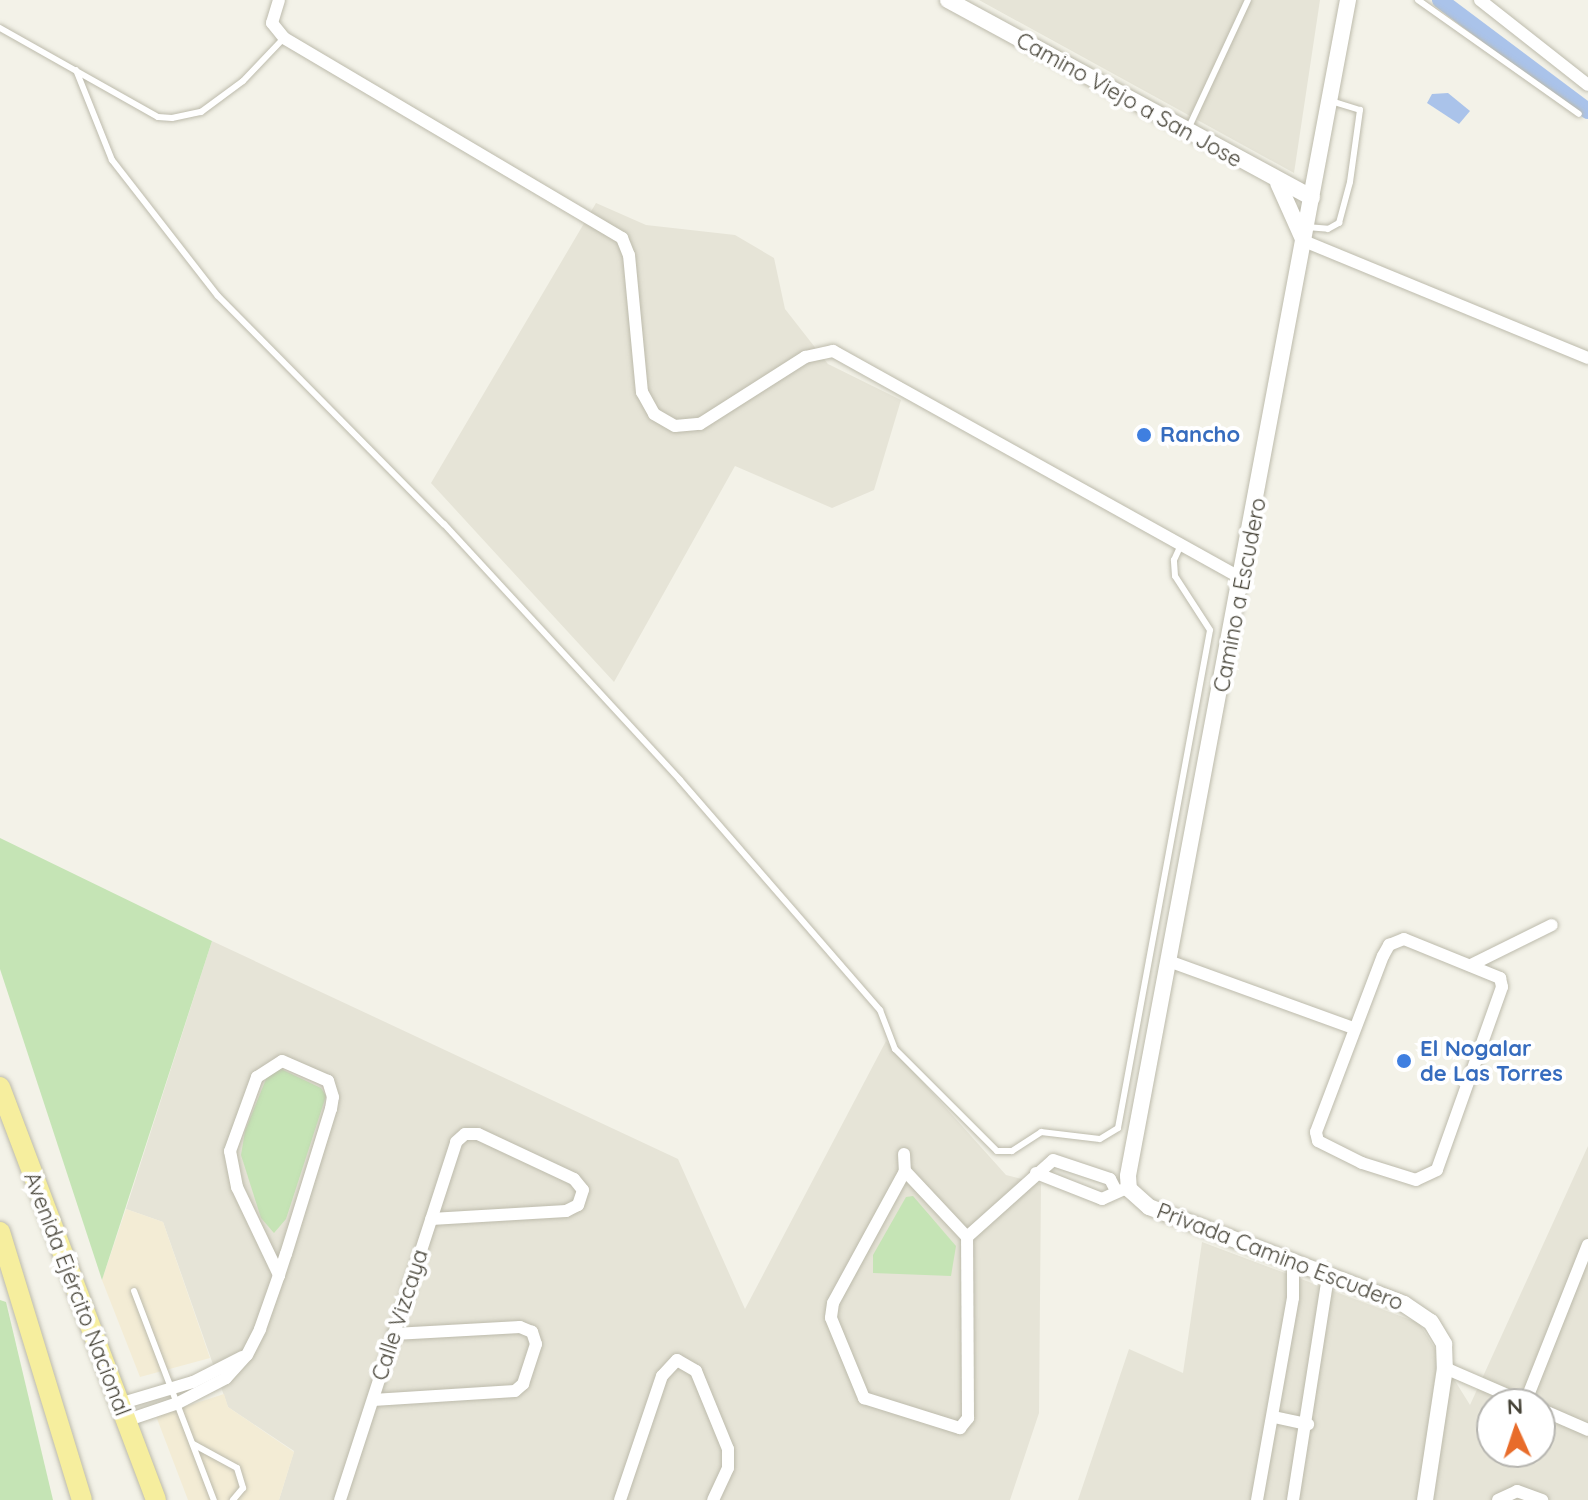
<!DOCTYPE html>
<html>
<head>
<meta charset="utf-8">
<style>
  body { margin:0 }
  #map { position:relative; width:1588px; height:1500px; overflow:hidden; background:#f3f2e8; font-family:Quicksand,sans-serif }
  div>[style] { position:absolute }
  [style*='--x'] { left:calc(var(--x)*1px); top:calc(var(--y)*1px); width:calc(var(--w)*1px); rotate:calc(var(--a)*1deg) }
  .residential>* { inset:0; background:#e6e4d7 }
  .commercial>* { inset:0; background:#f3ecd5 }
  .green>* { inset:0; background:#c5e4b5 }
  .water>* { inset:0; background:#aac3ea }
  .canal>* { height:16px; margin:-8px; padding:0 8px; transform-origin:8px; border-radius:8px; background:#aac3ea }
  .roads { filter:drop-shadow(0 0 2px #bdbbac) drop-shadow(0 0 2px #bdbbac) }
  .service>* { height:6px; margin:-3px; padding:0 3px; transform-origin:3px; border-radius:3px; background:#fff }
  .minor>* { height:12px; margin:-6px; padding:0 6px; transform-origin:6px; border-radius:6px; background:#fff }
  .tertiary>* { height:16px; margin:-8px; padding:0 8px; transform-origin:8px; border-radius:8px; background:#fff }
  .primary>* { height:20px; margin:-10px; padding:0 10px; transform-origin:10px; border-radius:10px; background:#f6ee9e }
  .dots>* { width:22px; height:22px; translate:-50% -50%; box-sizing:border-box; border:4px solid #fff; border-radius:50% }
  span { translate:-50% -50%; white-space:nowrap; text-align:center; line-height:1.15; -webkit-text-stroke:8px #fff; paint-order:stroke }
  .street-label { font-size:22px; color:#464337 }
  .shop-label { font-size:22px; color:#366cbe; font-weight:700 }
  .left { translate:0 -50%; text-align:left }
  .north { position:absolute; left:1476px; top:1388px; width:80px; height:80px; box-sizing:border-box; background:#fff; border:2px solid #b5b4af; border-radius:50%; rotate:357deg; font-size:22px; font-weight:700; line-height:32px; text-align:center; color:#464337 }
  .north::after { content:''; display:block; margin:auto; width:28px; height:36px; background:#e86c2a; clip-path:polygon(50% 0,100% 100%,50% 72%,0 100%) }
</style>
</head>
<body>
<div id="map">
  <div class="residential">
    <div style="clip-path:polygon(979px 0,1320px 0,1294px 173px)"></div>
    <div style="clip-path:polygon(596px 203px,646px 225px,735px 235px,774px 258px,785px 309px,828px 364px,901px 400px,874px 490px,832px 508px,735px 466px,614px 682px,431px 483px)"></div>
    <div style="clip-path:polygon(212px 941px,678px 1159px,745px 1309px,886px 1041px,1006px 1175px,1041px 1184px,1039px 1413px,1010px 1500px,279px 1500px,294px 1451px,228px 1407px,163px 1222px,126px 1209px)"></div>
    <div style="clip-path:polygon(evenodd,1588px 1146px,1588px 1500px,1078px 1500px,1129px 1349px,1183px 1373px,1202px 1242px,1419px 1323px,1470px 1405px,1588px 1146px,1492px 1404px,1540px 1404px,1540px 1452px,1492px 1452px,1492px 1404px)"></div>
  </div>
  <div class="commercial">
    <div style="clip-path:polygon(126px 1209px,163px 1222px,210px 1358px,140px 1377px,102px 1280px)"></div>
    <div style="clip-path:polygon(224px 1394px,228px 1407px,294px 1452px,279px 1500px,188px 1500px,156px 1416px)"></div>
  </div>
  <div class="green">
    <div style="clip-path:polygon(0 838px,212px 941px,102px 1280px,0 969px)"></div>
    <div style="clip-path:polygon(279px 1068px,321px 1088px,326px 1096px,286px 1219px,274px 1233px,261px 1218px,241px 1155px,245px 1131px,268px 1074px)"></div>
    <div style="clip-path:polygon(913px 1196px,956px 1246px,951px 1276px,873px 1273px,873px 1255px,906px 1197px)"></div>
    <div style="clip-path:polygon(0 1300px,6px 1302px,53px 1500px,0 1500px)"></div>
  </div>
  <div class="water">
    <div style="clip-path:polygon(1448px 93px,1470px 111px,1459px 124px,1427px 103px,1432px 94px)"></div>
  </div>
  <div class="canal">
    <div style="--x:1440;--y:0;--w:185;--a:36.9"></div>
  </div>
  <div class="roads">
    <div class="service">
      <div style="--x:1418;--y:0;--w:197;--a:35.3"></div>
      <div style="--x:0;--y:28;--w:181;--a:29.4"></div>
      <div style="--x:158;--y:117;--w:14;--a:4"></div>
      <div style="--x:172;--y:118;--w:30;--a:-12"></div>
      <div style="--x:201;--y:112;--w:52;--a:-36.4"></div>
      <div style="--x:243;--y:81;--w:59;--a:-46.4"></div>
      <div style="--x:76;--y:70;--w:97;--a:68.2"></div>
      <div style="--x:112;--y:160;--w:172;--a:52.1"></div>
      <div style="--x:218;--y:296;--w:321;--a:45.3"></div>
      <div style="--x:444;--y:524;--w:348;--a:47.3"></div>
      <div style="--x:680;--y:780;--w:305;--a:49"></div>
      <div style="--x:880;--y:1010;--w:42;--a:69"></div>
      <div style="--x:895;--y:1049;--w:144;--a:45"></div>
      <div style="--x:997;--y:1151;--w:15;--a:0"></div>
      <div style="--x:1012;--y:1151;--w:35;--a:-33"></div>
      <div style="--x:1041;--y:1132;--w:59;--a:6.8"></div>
      <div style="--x:1100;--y:1139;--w:21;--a:-31"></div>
      <div style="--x:1118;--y:1128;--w:506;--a:-79.53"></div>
      <div style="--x:1210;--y:630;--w:64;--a:-122.9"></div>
      <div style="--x:1175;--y:576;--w:16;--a:-94"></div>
      <div style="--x:1174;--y:560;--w:17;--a:-65"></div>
      <div style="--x:1189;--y:127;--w:140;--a:-65.1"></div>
      <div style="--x:1307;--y:227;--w:21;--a:5"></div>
      <div style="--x:1328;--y:229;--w:13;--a:-29"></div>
      <div style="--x:1339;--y:223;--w:42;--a:-75"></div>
      <div style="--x:1350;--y:182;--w:73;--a:-82.1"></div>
      <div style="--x:1360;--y:110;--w:30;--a:-163"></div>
      <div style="--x:134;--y:1291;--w:224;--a:69.1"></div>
      <div style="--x:193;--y:1444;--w:50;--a:28.6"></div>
      <div style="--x:237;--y:1468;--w:21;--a:73"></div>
      <div style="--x:243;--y:1488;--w:16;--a:130"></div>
    </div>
    <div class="minor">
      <div style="--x:279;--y:0;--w:24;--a:107"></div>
      <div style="--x:272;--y:23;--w:19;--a:51"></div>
      <div style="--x:284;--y:38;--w:393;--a:30.6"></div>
      <div style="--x:622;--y:238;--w:18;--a:68"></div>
      <div style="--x:629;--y:255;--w:138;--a:84.6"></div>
      <div style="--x:642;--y:392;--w:25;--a:61"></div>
      <div style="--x:654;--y:414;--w:24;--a:30"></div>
      <div style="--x:675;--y:426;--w:25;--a:-5"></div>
      <div style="--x:700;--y:424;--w:125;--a:-32.5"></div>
      <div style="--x:805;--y:357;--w:29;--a:-12"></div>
      <div style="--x:833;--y:351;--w:469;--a:29.1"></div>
      <div style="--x:1480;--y:0;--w:137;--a:38.2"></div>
      <div style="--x:1304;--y:241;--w:307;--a:22.4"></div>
      <div style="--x:1404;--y:939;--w:104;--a:22.1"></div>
      <div style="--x:1500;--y:978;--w:9;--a:77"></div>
      <div style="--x:1502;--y:987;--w:194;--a:109.6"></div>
      <div style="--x:1437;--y:1170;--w:23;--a:155"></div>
      <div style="--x:1416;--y:1180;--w:57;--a:-162.5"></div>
      <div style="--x:1362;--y:1163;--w:49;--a:-153.4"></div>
      <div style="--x:1318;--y:1141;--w:9;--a:-103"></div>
      <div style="--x:1316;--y:1132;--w:188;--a:-69.2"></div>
      <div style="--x:1383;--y:956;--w:13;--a:-61"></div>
      <div style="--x:1389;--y:945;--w:16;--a:-22"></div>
      <div style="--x:1171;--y:962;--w:194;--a:19.9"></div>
      <div style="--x:1471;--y:965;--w:90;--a:-26.3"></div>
      <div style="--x:904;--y:1154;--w:17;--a:87"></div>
      <div style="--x:905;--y:1171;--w:150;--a:118.6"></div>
      <div style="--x:833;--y:1303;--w:15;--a:98"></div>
      <div style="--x:831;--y:1318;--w:87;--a:67.6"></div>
      <div style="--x:864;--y:1398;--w:101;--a:17.4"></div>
      <div style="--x:960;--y:1428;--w:13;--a:-51"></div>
      <div style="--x:968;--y:1418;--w:181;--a:-90.3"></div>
      <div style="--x:967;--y:1237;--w:91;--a:-133.2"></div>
      <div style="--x:1036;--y:1173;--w:71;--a:21.5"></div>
      <div style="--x:1102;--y:1199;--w:22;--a:-24"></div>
      <div style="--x:967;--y:1237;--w:115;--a:-41.8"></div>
      <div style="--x:1053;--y:1160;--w:60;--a:18.4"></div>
      <div style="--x:1110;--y:1179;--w:13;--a:63"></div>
      <div style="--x:1445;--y:1368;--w:90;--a:23.4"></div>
      <div style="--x:373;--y:1400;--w:142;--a:-3.6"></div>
      <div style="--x:515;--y:1391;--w:11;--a:-41"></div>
      <div style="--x:523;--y:1384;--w:42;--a:-72"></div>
      <div style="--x:536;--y:1344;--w:13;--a:-108"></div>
      <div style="--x:532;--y:1332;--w:13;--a:-157"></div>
      <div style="--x:520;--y:1327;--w:126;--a:176.8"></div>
      <div style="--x:1525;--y:1403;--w:170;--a:-68.3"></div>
      <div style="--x:119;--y:1404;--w:77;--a:-16.6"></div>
      <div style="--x:193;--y:1382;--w:55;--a:-27"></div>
      <div style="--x:1540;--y:1409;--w:52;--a:23.6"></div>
      <div style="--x:1274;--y:1417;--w:35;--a:12"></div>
      <div style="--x:125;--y:1421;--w:56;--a:-18.8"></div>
      <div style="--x:178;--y:1403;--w:54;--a:-27.5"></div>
      <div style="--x:226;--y:1378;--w:31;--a:-48"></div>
      <div style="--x:247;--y:1355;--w:29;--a:-63"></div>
      <div style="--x:260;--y:1329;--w:57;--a:-70.6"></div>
      <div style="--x:279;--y:1275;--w:22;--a:-72"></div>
      <div style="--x:286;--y:1254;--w:152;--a:-72.8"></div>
      <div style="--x:331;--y:1109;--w:12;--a:-81"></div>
      <div style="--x:333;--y:1097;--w:17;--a:-107"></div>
      <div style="--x:328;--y:1081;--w:50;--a:-156.5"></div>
      <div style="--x:282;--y:1061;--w:30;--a:147"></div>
      <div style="--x:257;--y:1077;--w:79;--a:110"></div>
      <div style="--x:230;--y:1151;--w:37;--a:79"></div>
      <div style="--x:237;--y:1187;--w:98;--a:64.5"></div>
      <div style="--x:340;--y:1500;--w:376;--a:-72"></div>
      <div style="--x:456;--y:1142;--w:12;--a:-42"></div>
      <div style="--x:465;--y:1134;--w:13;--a:0"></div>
      <div style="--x:478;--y:1134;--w:106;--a:25.1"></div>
      <div style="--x:574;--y:1179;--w:14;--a:51"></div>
      <div style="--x:583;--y:1190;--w:16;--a:108"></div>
      <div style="--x:578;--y:1205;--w:13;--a:153"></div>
      <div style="--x:566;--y:1211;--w:135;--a:176.6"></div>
      <div style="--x:620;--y:1500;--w:131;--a:-71.3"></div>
      <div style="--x:662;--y:1376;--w:22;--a:-47"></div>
      <div style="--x:677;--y:1360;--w:22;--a:30"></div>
      <div style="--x:696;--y:1371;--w:84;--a:67.7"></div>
      <div style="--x:728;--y:1449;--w:19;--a:90"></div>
      <div style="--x:728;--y:1468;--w:35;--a:115"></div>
      <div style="--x:1257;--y:1500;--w:205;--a:-79.9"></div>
      <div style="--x:1293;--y:1298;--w:35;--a:-90"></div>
      <div style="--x:1293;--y:1500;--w:227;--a:-81.1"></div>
      <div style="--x:1498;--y:1500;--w:21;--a:-25"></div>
      <div style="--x:1517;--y:1491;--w:27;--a:20"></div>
    </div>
    <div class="tertiary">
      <div style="--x:948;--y:0;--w:414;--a:28.5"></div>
      <div style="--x:1348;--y:0;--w:1196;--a:100.6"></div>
      <div style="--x:1128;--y:1176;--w:13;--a:86"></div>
      <div style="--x:1129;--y:1189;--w:27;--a:42"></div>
      <div style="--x:1149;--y:1207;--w:273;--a:20.8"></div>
      <div style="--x:1404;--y:1304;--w:32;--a:34"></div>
      <div style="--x:1431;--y:1322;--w:26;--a:59"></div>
      <div style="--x:1444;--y:1344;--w:24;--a:88"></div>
      <div style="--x:1445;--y:1368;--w:134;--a:98.6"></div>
      <div style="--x:1278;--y:183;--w:64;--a:65.9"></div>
    </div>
    <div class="primary">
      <div style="--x:0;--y:1087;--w:441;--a:69.3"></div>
      <div style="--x:0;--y:1232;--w:280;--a:73"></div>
    </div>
  </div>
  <div class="dots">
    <div style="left:1144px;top:435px;background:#3f7fe0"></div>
    <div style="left:1404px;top:1061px;background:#3f7fe0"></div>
  </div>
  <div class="street-label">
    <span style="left:1129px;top:100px;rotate:29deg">Camino Viejo a San Jose</span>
    <span style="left:1240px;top:595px;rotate:-79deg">Camino a Escudero</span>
    <span style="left:1280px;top:1257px;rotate:21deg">Privada Camino Escudero</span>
    <span style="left:77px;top:1294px;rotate:69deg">Avenida Ejército Nacional</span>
    <span style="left:400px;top:1315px;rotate:-72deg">Calle Vizcaya</span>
  </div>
  <div class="shop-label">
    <span class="left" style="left:1160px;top:435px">Rancho</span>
    <span class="left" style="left:1420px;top:1061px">El Nogalar<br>de Las Torres</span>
  </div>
  <div class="north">N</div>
</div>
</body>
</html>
